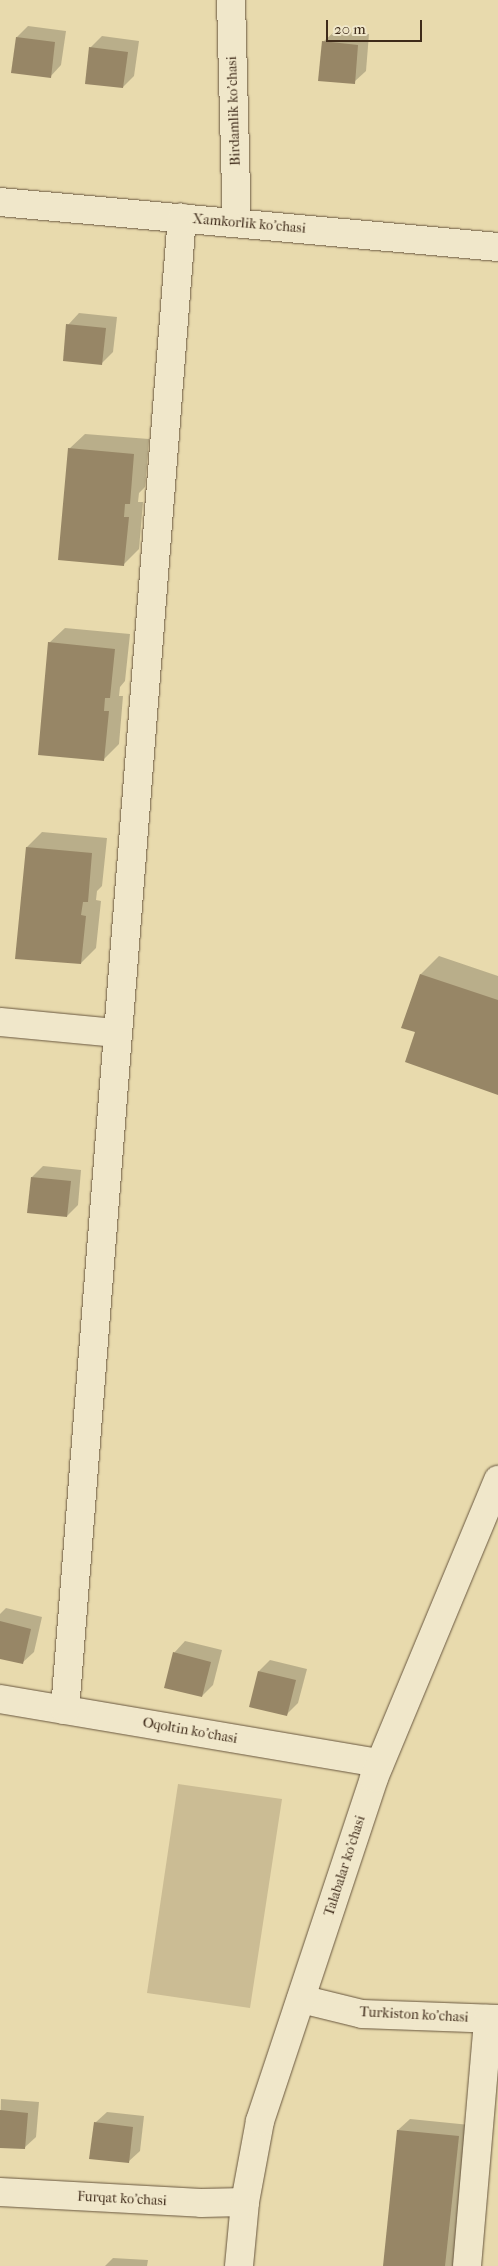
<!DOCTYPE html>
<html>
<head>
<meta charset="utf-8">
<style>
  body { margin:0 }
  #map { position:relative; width:498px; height:2266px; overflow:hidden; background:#e8daad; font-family:"IM FELL French Canon",serif }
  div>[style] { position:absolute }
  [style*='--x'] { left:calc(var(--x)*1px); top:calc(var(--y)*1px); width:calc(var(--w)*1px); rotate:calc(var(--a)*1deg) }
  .green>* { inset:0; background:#cbbc94 }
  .shadow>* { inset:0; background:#0003 }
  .building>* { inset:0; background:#978666 }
  .roads { filter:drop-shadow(0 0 1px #69573f) drop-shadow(0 0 1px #69573f) }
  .minor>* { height:28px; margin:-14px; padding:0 14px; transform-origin:14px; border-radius:14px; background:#f0e7ca }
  span { translate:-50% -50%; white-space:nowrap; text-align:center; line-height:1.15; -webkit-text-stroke:4.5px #f0e7ca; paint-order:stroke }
  .street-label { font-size:14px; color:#3f2b1a }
  .scale { position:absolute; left:326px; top:20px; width:96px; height:22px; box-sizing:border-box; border:2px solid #3f2b1a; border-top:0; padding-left:6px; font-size:15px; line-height:18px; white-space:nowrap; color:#3f2b1a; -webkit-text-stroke:4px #f0e7ca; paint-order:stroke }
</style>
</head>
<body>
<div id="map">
  <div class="green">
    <div style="clip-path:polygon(178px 1784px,282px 1799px,250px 2008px,147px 1993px)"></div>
  </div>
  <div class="shadow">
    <div style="clip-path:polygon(28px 26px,66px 31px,61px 65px,50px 77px,17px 37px)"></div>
    <div style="clip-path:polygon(335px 31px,369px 34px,366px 71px,354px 82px,323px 42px)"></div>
    <div style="clip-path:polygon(102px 36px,139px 41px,134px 76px,123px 87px,90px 48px)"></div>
    <div style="clip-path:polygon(79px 313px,117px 317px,113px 352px,101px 364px,68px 325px)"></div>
    <div style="clip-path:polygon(85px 434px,149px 439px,145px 487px,139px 493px,138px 502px,143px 502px,139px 549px,123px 565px,69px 449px)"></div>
    <div style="clip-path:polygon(65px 628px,130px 634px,125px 681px,120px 687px,119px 696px,123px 696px,119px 744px,104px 759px,49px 643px)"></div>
    <div style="clip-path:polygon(42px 832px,107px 838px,102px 886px,97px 891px,96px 900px,101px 901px,96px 948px,81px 963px,27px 847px)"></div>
    <div style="clip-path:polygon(439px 956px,498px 976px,498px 1093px,417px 1032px,403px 1027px,421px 974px)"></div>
    <div style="clip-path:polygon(43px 1166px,81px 1170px,78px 1205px,67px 1216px,32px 1177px)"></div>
    <div style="clip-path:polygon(6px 1608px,42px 1617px,34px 1652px,22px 1663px,0 1658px,0 1614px)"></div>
    <div style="clip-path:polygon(185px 1641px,222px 1650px,213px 1685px,202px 1696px,174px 1653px)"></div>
    <div style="clip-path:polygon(270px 1660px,307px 1669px,298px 1703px,287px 1714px,259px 1671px)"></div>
    <div style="clip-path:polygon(1px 2099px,39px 2102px,36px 2137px,24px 2148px,0 2146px)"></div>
    <div style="clip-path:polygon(107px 2112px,144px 2116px,140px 2151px,128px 2162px,95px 2123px)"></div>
    <div style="clip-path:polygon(410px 2119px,470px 2125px,455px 2266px,384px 2266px,398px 2130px)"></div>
    <div style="clip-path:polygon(113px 2258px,148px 2260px,147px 2266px,105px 2266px)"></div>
  </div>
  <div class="building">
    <div style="clip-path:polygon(16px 37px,55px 42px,51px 78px,11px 73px)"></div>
    <div style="clip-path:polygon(322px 41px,358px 45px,355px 84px,318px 81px)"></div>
    <div style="clip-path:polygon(89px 47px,128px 52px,123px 88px,85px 84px)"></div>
    <div style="clip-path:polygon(66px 324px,106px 328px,102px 365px,63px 361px)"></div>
    <div style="clip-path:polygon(68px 448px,134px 454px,130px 504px,125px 504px,124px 517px,129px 517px,124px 566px,58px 560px)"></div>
    <div style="clip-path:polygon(48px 642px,115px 649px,110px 698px,105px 698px,104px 711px,109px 711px,104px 761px,38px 755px)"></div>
    <div style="clip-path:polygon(26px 847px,92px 853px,88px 902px,83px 902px,81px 915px,86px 916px,81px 964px,15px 959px)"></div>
    <div style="clip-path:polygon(420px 974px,498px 1000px,498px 1095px,405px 1062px,415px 1032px,401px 1028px)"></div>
    <div style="clip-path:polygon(31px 1177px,71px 1181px,67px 1217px,27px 1213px)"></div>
    <div style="clip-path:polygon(0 1621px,31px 1629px,23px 1664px,0 1659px)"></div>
    <div style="clip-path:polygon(173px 1652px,211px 1662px,202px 1697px,164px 1688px)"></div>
    <div style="clip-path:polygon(258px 1671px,296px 1680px,287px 1716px,249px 1707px)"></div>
    <div style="clip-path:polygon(0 2110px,28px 2113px,25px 2149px,0 2148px)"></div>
    <div style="clip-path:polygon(94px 2122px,133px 2127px,129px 2163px,89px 2159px)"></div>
    <div style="clip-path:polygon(397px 2130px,459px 2136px,445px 2266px,383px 2266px)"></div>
  </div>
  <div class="roads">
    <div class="minor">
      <div style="--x:231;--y:0;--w:223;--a:88.5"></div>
      <div style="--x:0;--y:202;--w:500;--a:5.16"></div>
      <div style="--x:0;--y:1022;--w:117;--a:5.4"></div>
      <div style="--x:0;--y:1699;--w:385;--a:9.6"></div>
      <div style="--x:65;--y:1710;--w:1497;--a:-85.52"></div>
      <div style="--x:301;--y:1999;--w:63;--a:13.8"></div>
      <div style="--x:362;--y:2014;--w:136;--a:2.1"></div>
      <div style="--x:0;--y:2192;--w:201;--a:3.1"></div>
      <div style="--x:201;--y:2203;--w:44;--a:-1.3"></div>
      <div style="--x:239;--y:2266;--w:64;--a:-84.6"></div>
      <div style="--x:245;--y:2202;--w:82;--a:-79.5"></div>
      <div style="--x:260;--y:2121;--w:361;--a:-71.6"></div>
      <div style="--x:374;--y:1778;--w:323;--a:-67.4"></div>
      <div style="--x:467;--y:2266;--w:248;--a:-85.1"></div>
    </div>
  </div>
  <div class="street-label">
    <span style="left:234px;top:111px;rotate:-92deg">Birdamlik ko'chasi</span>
    <span style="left:249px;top:224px;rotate:5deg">Xamkorlik ko'chasi</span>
    <span style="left:190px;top:1731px;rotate:10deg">Oqoltin ko'chasi</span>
    <span style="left:345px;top:1866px;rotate:-72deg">Talabalar ko'chasi</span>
    <span style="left:414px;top:2015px;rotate:3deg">Turkiston ko'chasi</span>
    <span style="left:122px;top:2199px;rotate:3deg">Furqat ko'chasi</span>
  </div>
  <div class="scale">20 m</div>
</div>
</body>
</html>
